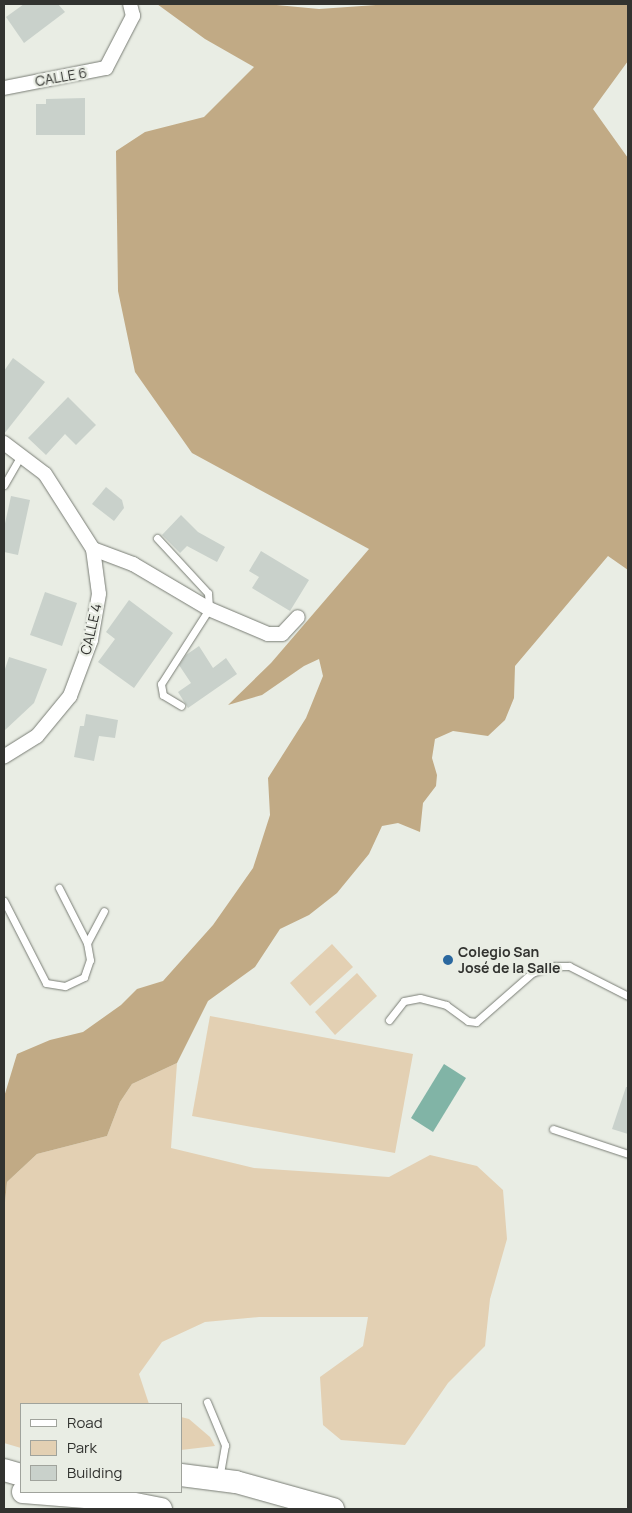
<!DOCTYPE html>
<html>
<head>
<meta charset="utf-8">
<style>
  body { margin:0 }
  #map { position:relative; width:632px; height:1513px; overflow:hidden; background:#e9ede4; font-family:Manrope,sans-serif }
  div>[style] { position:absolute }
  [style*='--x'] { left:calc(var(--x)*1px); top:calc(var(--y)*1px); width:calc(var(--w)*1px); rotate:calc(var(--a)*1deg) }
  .green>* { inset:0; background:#e3d0b3 }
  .forest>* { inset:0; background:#c1aa85 }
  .water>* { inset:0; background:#81b4a6 }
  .building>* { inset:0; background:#c9d1cb }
  .roads { filter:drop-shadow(0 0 1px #797d75) drop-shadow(0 0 1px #797d75) }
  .lane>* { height:7px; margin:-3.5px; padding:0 3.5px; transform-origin:3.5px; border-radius:3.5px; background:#fff }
  .street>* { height:14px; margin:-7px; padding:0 7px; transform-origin:7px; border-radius:7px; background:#fff }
  .primary>* { height:22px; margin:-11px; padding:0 11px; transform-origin:11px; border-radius:11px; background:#fff }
  .dots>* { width:14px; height:14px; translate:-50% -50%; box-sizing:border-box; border:2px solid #e9ede4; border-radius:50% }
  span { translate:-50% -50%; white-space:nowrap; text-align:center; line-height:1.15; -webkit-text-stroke:4.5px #e9ede4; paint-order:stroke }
  .street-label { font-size:14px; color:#323330 }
  .poi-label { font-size:14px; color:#323330; font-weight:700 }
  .left { translate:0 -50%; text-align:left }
  .frame { position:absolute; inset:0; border:5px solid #323330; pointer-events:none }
  .legend { position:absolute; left:20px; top:1403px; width:162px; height:90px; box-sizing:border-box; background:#e9ede4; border:1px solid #a0a39c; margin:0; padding:6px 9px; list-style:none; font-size:15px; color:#323330 }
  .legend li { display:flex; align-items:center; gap:10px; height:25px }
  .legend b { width:25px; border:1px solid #a0a39c }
</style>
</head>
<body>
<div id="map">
  <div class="green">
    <div style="clip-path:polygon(332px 944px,353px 967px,310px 1006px,290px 983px)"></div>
    <div style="clip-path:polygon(357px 973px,377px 996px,335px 1035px,315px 1012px)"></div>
    <div style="clip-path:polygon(210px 1016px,413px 1054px,395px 1153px,192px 1116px)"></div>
    <div style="clip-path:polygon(177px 1063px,171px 1148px,254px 1168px,389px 1177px,430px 1155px,477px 1166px,503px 1190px,507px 1239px,490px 1299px,485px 1346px,448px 1383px,405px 1445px,341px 1440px,323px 1425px,320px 1377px,363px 1346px,368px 1317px,259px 1317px,205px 1322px,162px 1342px,139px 1374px,149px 1404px,21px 1404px,21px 1448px,4px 1443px,4px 1213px,7px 1182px,37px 1154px,107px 1136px,120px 1102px,132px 1084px)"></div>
    <div style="clip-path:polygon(181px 1417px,189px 1419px,210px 1437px,215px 1446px,181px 1450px)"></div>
  </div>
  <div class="forest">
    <div style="clip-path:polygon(157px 4px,266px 4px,319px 9px,390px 4px,628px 4px,628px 61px,593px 109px,628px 158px,628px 570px,608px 556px,515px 666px,514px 698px,505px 720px,488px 736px,453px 731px,435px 739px,432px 758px,437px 775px,436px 786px,423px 803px,420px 832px,398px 823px,382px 826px,369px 854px,337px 893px,309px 915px,280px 929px,255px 967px,208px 1001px,177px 1063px,132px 1084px,120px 1102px,107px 1136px,37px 1154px,7px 1182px,4px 1213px,4px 1097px,17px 1054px,50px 1040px,83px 1032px,121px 1005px,137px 989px,163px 981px,213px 925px,253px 868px,270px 815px,268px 778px,306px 718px,323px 676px,319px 659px,304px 666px,262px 695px,228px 705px,271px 663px,369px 549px,192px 453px,135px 372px,118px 291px,116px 151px,145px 132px,204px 117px,254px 67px,205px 39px)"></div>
  </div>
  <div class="water">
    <div style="clip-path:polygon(444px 1064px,466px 1078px,433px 1132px,411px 1118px)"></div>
  </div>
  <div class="building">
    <div style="clip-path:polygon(24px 4px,58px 4px,65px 12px,24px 43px,6px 17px)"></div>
    <div style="clip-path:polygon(85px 98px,85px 135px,36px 135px,36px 104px,46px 104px,46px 99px)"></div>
    <div style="clip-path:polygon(13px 358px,45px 382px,4px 434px,4px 371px)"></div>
    <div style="clip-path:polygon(68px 397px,96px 425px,76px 445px,65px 434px,46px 455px,28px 438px)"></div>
    <div style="clip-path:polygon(106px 487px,122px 500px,124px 508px,114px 521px,92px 504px)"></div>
    <div style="clip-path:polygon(11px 496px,30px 500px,18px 555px,4px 552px,4px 528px)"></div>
    <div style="clip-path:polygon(181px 515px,198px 532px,225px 547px,217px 562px,187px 546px,180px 553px,162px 535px)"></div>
    <div style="clip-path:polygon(261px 551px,309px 580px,290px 611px,252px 588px,259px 577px,249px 571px)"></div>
    <div style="clip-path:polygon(45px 592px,77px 603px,62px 646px,30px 635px)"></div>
    <div style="clip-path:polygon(129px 600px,173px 633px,134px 688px,98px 662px,115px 639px,106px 632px)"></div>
    <div style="clip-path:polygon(199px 646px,213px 668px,226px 658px,237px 674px,188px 708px,178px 692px,191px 683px,179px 665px,186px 655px)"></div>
    <div style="clip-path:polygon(9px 657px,47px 669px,34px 703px,4px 731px,4px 672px)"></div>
    <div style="clip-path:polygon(86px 714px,118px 720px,115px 738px,99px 736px,94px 761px,74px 757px,80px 726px,84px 726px)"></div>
    <div style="clip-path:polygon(626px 1087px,628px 1087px,628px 1134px,612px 1129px)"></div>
  </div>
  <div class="roads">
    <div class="lane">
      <div style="--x:4;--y:485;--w:34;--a:-60"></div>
      <div style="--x:157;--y:538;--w:75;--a:47.2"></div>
      <div style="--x:208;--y:593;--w:16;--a:86"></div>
      <div style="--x:209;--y:609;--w:89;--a:122.6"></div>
      <div style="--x:161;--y:684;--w:11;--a:80"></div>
      <div style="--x:163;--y:695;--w:21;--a:31"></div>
      <div style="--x:4;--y:901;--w:92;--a:62.9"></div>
      <div style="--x:46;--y:983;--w:19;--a:9"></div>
      <div style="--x:65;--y:986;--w:21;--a:-25"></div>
      <div style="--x:84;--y:977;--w:18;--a:-71"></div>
      <div style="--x:90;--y:960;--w:17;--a:-100"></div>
      <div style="--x:87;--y:943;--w:62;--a:-117"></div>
      <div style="--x:87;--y:943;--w:36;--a:-62"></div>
      <div style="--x:389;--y:1020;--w:24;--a:-52"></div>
      <div style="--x:404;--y:1001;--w:16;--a:-11"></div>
      <div style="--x:420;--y:998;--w:27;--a:15"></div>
      <div style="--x:446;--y:1005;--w:27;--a:36"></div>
      <div style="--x:468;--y:1021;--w:8;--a:7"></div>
      <div style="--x:476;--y:1022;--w:74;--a:-41.2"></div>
      <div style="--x:532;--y:973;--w:21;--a:-19"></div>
      <div style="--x:552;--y:966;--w:17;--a:0"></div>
      <div style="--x:569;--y:966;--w:66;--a:27"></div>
      <div style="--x:553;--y:1129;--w:79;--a:18.4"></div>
      <div style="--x:207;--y:1402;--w:47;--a:67.3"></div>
      <div style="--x:225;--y:1445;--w:34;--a:100"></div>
    </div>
    <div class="street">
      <div style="--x:4;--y:88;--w:104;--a:-11.1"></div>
      <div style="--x:106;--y:68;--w:59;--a:-62.6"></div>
      <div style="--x:133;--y:16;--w:12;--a:-104"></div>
      <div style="--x:4;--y:443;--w:51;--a:37.1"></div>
      <div style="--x:45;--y:474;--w:89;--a:57.4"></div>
      <div style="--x:93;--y:549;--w:45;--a:82.4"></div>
      <div style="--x:99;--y:594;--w:47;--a:99.9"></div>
      <div style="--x:91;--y:640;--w:60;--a:110.6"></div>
      <div style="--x:70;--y:696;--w:52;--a:129.5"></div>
      <div style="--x:37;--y:736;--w:39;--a:148"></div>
      <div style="--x:93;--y:549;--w:43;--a:20.6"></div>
      <div style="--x:133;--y:564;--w:88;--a:30.6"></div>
      <div style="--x:209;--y:609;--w:64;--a:23"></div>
      <div style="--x:268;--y:634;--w:14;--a:0"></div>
      <div style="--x:282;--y:634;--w:23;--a:-47"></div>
    </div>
    <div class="primary">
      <div style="--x:4;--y:1470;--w:18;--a:16"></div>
      <div style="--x:181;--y:1475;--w:55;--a:7.3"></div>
      <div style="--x:236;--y:1482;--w:101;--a:15.6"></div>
      <div style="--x:23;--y:1492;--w:87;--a:4.6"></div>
      <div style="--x:110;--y:1499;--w:52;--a:11.1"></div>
    </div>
  </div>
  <div class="dots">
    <div style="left:448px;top:960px;background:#2a689f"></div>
  </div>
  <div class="street-label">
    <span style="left:61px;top:77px;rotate:-10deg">CALLE 6</span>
    <span style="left:91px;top:629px;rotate:-77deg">CALLE 4</span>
  </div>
  <div class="poi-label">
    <span class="left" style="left:458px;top:960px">Colegio San<br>José de la Salle</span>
  </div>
  <div class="frame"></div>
  <ul class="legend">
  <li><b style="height:6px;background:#fff"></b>Road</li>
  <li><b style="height:14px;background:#e3d0b3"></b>Park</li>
  <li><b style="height:14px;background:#c9d1cb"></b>Building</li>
  </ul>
</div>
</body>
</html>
